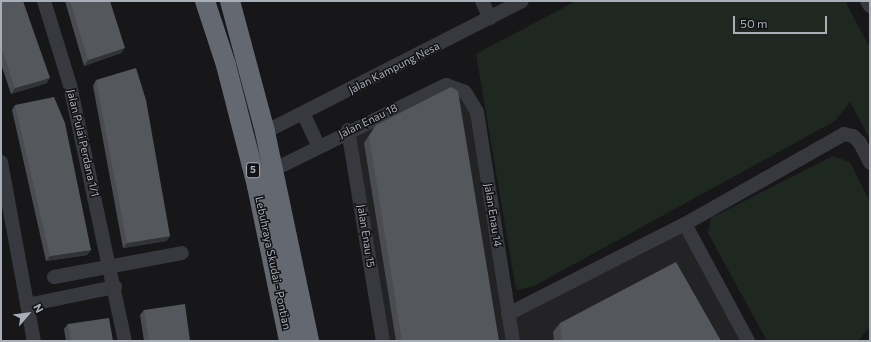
<!DOCTYPE html>
<html>
<head>
<meta charset="utf-8">
<style>
  body { margin:0 }
  #map { position:relative; width:871px; height:342px; overflow:hidden; background:#171719; font-family:Commissioner,sans-serif }
  div>[style] { position:absolute }
  [style*='--x'] { left:calc(var(--x)*1px); top:calc(var(--y)*1px); width:calc(var(--w)*1px); rotate:calc(var(--a)*1deg) }
  .built>* { inset:0; background:#232326 }
  .green>* { inset:0; background:#1f2820 }
  .minor>* { height:14px; margin:-7px; padding:0 7px; transform-origin:7px; border-radius:7px; background:#38393e }
  .highway>* { height:20px; margin:-10px; padding:0 10px; transform-origin:10px; border-radius:10px; background:#646870 }
  .wall>* { inset:0; background:#4a4c51 }
  .shaded-wall>* { inset:0; background:#313336 }
  .building>* { inset:0; background:#54575c }
  span { translate:-50% -50%; white-space:nowrap; text-align:center; line-height:1.15; -webkit-text-stroke:3px #121214; paint-order:stroke }
  .shield-label span { padding:1px 3px; background:#121214; border:1px solid; border-radius:3px; -webkit-text-stroke-width:0 }
  .shield-label { font-size:10px; color:#a9afb9; font-weight:700 }
  .street-label { font-size:11px; color:#a9afb9 }
  .frame { position:absolute; inset:0; border:2px solid #a9afb9; pointer-events:none }
  .north { position:absolute; left:8px; top:294px; width:40px; height:40px; -webkit-text-stroke:3px #121214; paint-order:stroke; rotate:62deg; font-size:11px; font-weight:700; line-height:16px; text-align:center; color:#a9afb9 }
  .north::after { content:''; display:block; margin:auto; width:14px; height:18px; background:#a9afb9; clip-path:polygon(50% 0,100% 100%,50% 72%,0 100%) }
  .scale { position:absolute; left:733px; top:16px; width:94px; height:18px; box-sizing:border-box; border:2px solid #a9afb9; border-top:0; padding-left:5px; font-size:12px; line-height:14px; white-space:nowrap; color:#a9afb9; -webkit-text-stroke:3px #121214; paint-order:stroke }
</style>
</head>
<body>
<div id="map">
  <div class="built">
    <div style="clip-path:polygon(469px 88px,512px 306px,687px 217px,754px 341px,377px 341px,342px 128px)"></div>
  </div>
  <div class="green">
    <div style="clip-path:polygon(576px 1px,845px 1px,870px 48px,870px 139px,850px 102px,835px 121px,534px 286px,516px 290px,476px 54px)"></div>
    <div style="clip-path:polygon(833px 156px,850px 162px,870px 202px,870px 326px,858px 341px,767px 341px,708px 233px,711px 218px)"></div>
  </div>
  <div class="minor">
    <div style="--x:44;--y:1;--w:88;--a:72.8"></div>
    <div style="--x:70;--y:85;--w:262;--a:77.9"></div>
    <div style="--x:482;--y:1;--w:19;--a:65"></div>
    <div style="--x:867;--y:1;--w:6;--a:59"></div>
    <div style="--x:304;--y:115;--w:35;--a:65"></div>
    <div style="--x:348;--y:130;--w:214;--a:80.6"></div>
    <div style="--x:265;--y:132;--w:288;--a:-27"></div>
    <div style="--x:1;--y:162;--w:182;--a:79.6"></div>
    <div style="--x:273;--y:170;--w:193;--a:-26.2"></div>
    <div style="--x:446;--y:85;--w:20;--a:20"></div>
    <div style="--x:465;--y:92;--w:23;--a:59"></div>
    <div style="--x:477;--y:112;--w:232;--a:81.1"></div>
    <div style="--x:685;--y:224;--w:133;--a:61.7"></div>
    <div style="--x:54;--y:277;--w:130;--a:-10.6"></div>
    <div style="--x:27;--y:305;--w:90;--a:-11.6"></div>
    <div style="--x:508;--y:314;--w:199;--a:-27"></div>
    <div style="--x:685;--y:224;--w:183;--a:-29.5"></div>
    <div style="--x:844;--y:134;--w:9;--a:13"></div>
    <div style="--x:853;--y:136;--w:10;--a:45"></div>
    <div style="--x:860;--y:143;--w:22;--a:63"></div>
  </div>
  <div class="highway">
    <div style="--x:205;--y:1;--w:67;--a:71.8"></div>
    <div style="--x:226;--y:65;--w:125;--a:75.6"></div>
    <div style="--x:257;--y:186;--w:158;--a:78.3"></div>
    <div style="--x:230;--y:1;--w:136;--a:75"></div>
    <div style="--x:265;--y:132;--w:214;--a:78.1"></div>
  </div>
  <div class="wall">
    <div style="clip-path:polygon(1px 1px,47px 83px,11px 94px,1px 64px)"></div>
    <div style="clip-path:polygon(65px 1px,110px 1px,121px 53px,84px 66px)"></div>
    <div style="clip-path:polygon(96px 80px,170px 236px,166px 241px,123px 248px,93px 86px)"></div>
    <div style="clip-path:polygon(15px 105px,91px 250px,87px 255px,46px 261px,12px 110px)"></div>
    <div style="clip-path:polygon(376px 125px,499px 341px,396px 341px,364px 143px)"></div>
    <div style="clip-path:polygon(144px 310px,190px 341px,144px 341px,140px 315px)"></div>
    <div style="clip-path:polygon(560px 323px,721px 341px,554px 341px,553px 332px)"></div>
    <div style="clip-path:polygon(68px 324px,113px 341px,66px 341px,64px 329px)"></div>
  </div>
  <div class="shaded-wall">
    <div style="clip-path:polygon(125px 48px,121px 53px,84px 66px,88px 60px)"></div>
    <div style="clip-path:polygon(50px 78px,47px 83px,11px 94px,15px 88px)"></div>
    <div style="clip-path:polygon(170px 236px,166px 241px,123px 248px,127px 243px)"></div>
    <div style="clip-path:polygon(91px 250px,87px 255px,46px 261px,50px 256px)"></div>
  </div>
  <div class="building">
    <div style="clip-path:polygon(1px 1px,23px 1px,50px 78px,15px 88px,1px 47px)"></div>
    <div style="clip-path:polygon(70px 1px,110px 1px,125px 48px,88px 60px)"></div>
    <div style="clip-path:polygon(136px 68px,146px 100px,170px 236px,127px 243px,96px 80px)"></div>
    <div style="clip-path:polygon(451px 87px,458px 91px,499px 341px,402px 341px,369px 136px,376px 125px)"></div>
    <div style="clip-path:polygon(54px 97px,65px 123px,91px 250px,50px 256px,15px 105px)"></div>
    <div style="clip-path:polygon(676px 262px,721px 341px,562px 341px,560px 323px)"></div>
    <div style="clip-path:polygon(185px 304px,190px 341px,149px 341px,144px 310px)"></div>
    <div style="clip-path:polygon(109px 318px,113px 341px,71px 341px,68px 324px)"></div>
  </div>
  <div class="shield-label">
    <span style="left:253px;top:170px">5</span>
  </div>
  <div class="street-label">
    <span style="left:394px;top:68px;rotate:-27deg">Jalan Kampung Nesa</span>
    <span style="left:368px;top:121px;rotate:-26deg">Jalan Enau 18</span>
    <span style="left:83px;top:143px;rotate:77deg">Jalan Pulai Perdana 1/1</span>
    <span style="left:493px;top:215px;rotate:81deg">Jalan Enau 14</span>
    <span style="left:366px;top:236px;rotate:81deg">Jalan Enau 15</span>
    <span style="left:273px;top:263px;rotate:78deg">Lebuhraya Skudai - Pontian</span>
  </div>
  <div class="frame"></div>
  <div class="north">N</div>
  <div class="scale">50 m</div>
</div>
</body>
</html>
